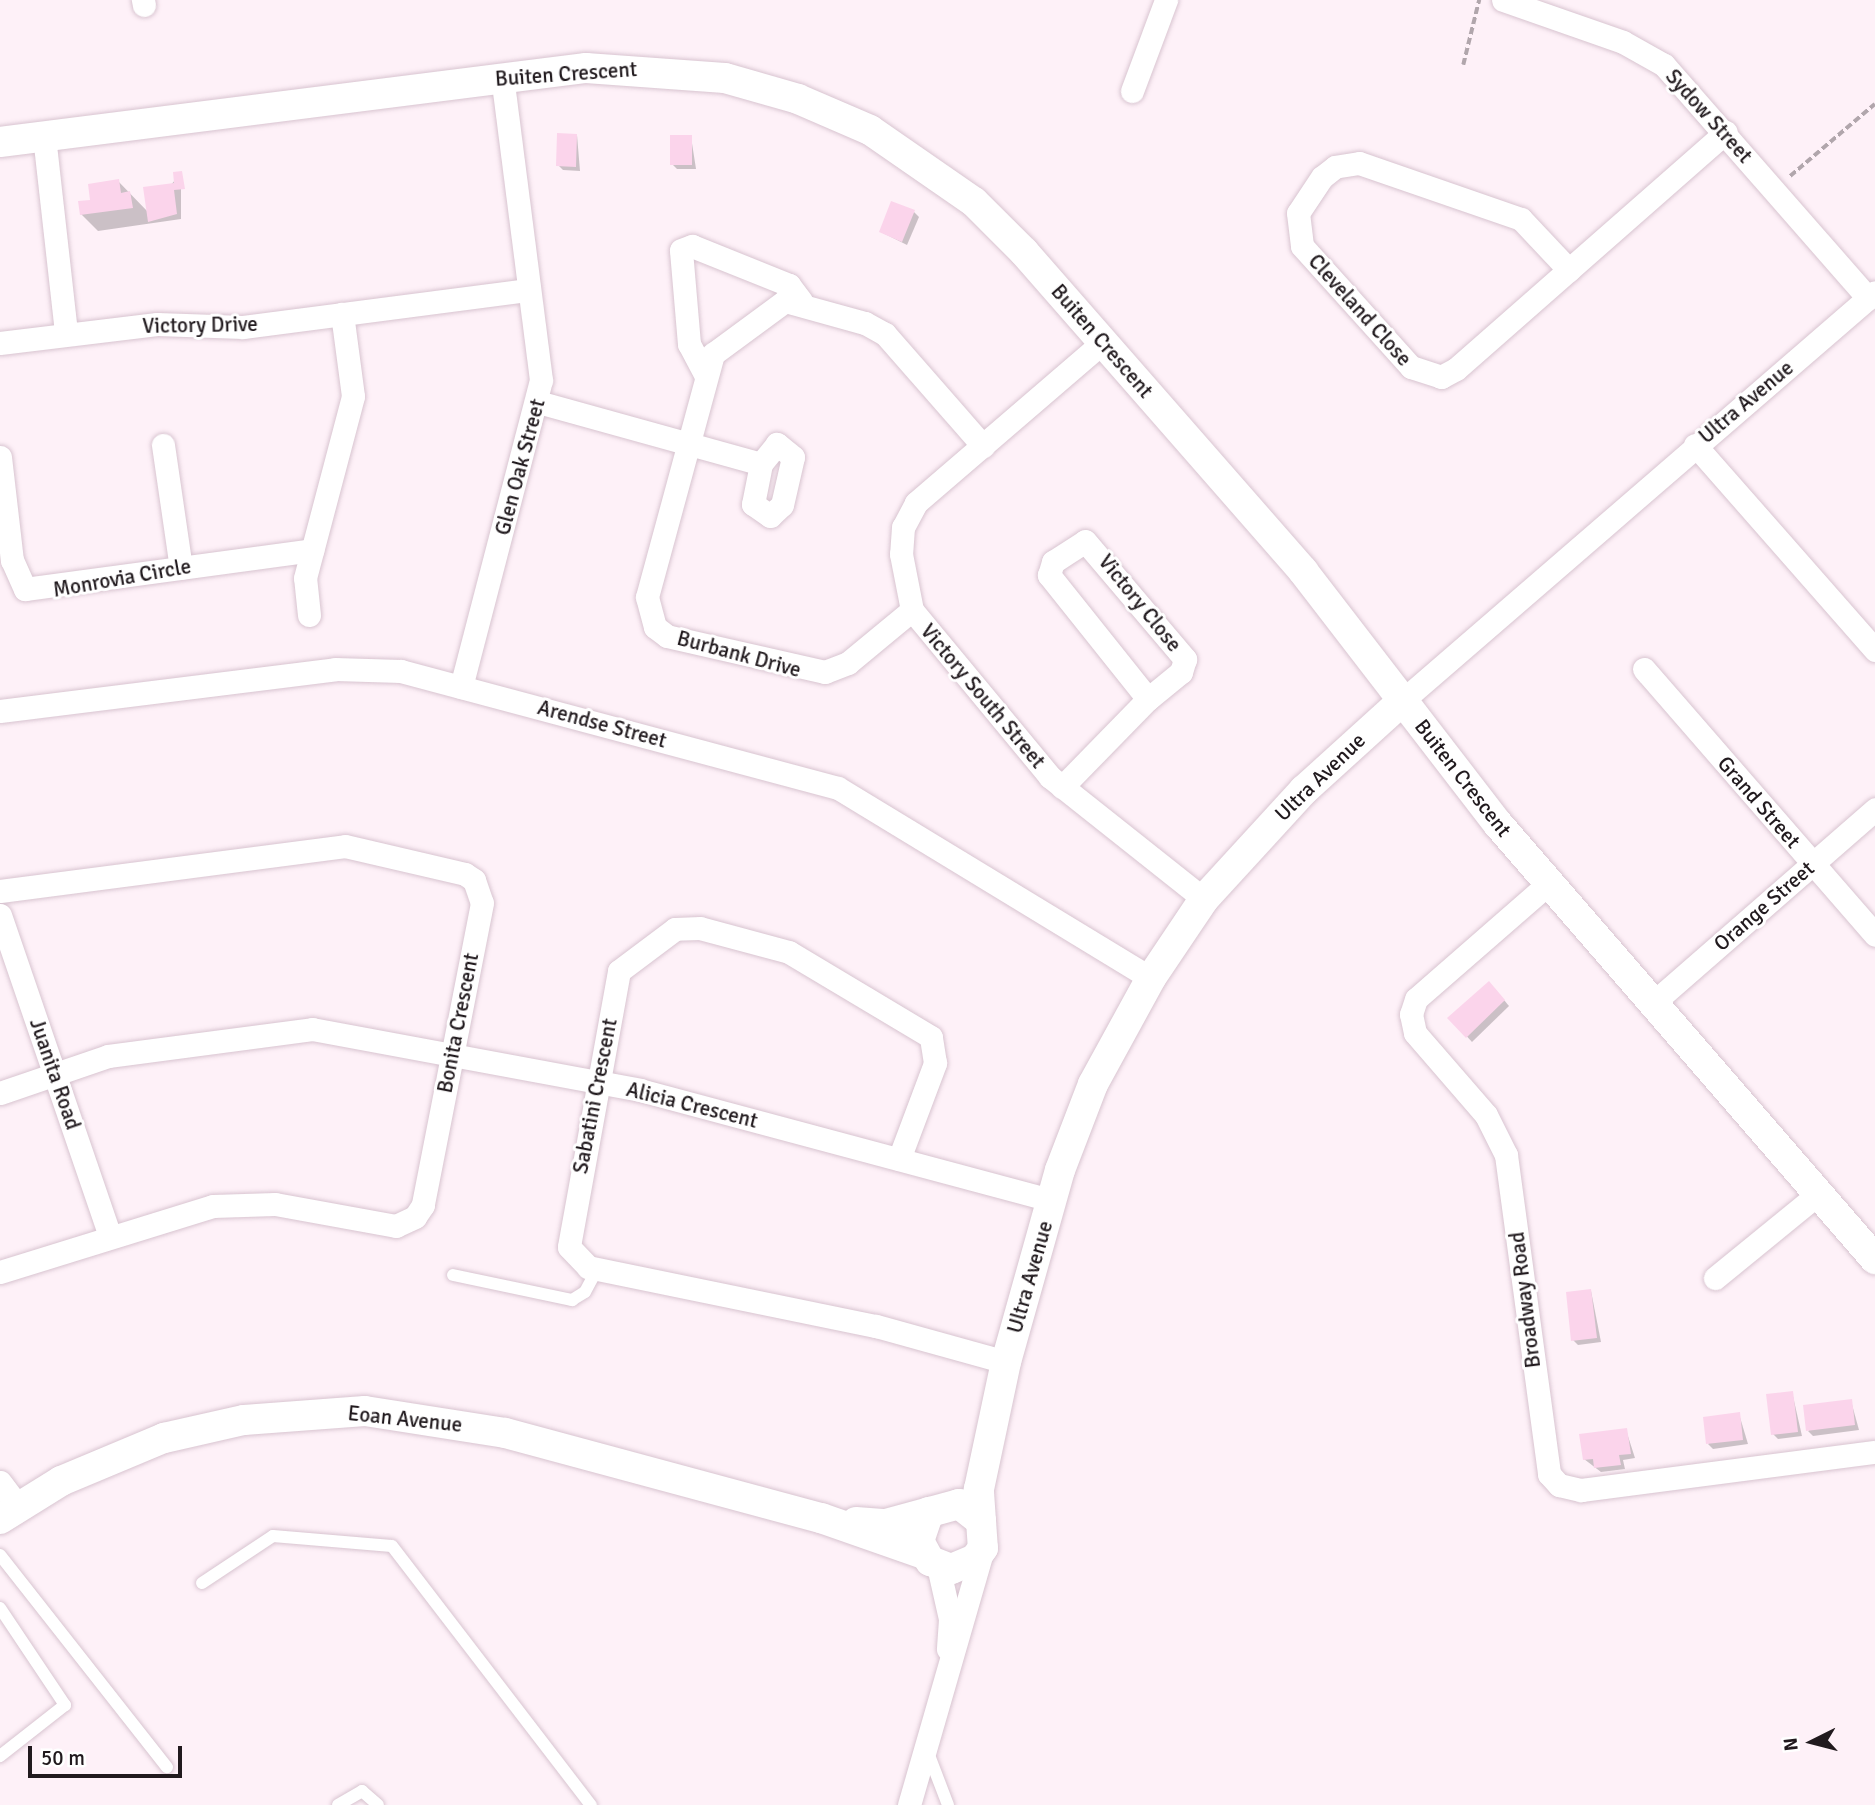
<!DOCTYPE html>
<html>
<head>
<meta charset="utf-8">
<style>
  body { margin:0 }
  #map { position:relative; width:1875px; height:1805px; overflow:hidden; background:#fef1f8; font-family:Signika,sans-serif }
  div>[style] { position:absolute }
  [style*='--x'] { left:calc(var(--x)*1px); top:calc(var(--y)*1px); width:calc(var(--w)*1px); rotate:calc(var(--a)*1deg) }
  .shadow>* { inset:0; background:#0003 }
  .building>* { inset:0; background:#fbd4eb }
  .path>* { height:3.5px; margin-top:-1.75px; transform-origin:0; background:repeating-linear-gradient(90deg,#b1a6ac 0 7px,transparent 0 10.5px) }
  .roads { filter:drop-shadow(0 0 2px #d8c4d0) drop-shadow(0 0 2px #d8c4d0) }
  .service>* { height:12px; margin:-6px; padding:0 6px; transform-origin:6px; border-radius:6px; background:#fff }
  .minor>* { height:23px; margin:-11.5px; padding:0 11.5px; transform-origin:11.5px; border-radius:11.5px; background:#fff }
  .tertiary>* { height:30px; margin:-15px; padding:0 15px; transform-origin:15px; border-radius:15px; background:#fff }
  span { translate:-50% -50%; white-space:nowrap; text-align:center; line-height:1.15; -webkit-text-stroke:6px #fff; paint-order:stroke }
  .street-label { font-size:21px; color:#211a1e }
  .north { position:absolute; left:1777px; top:1707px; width:70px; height:70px; -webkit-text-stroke:5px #fff; paint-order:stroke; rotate:264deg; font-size:19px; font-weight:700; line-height:28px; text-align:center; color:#211a1e }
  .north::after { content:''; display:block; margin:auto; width:24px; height:32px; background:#211a1e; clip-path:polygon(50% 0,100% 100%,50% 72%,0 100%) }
  .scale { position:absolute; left:28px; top:1746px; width:154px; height:32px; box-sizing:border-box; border:4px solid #211a1e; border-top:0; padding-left:9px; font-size:21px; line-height:24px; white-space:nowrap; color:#211a1e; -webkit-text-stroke:5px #fff; paint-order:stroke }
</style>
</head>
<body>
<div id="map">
  <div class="shadow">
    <div style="clip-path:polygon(577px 135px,580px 171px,563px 170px,558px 165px)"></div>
    <div style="clip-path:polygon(691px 137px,696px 169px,677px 169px,672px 164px)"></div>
    <div style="clip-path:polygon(181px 173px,181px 219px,98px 231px,81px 214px,118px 181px,148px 212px)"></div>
    <div style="clip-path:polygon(914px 212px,919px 217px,907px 245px,881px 232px)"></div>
    <div style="clip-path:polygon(1494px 988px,1509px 1006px,1472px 1042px,1450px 1018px)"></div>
    <div style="clip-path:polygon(1591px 1291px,1601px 1342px,1578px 1345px,1573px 1340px)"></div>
    <div style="clip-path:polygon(1792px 1392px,1802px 1436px,1778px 1439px,1773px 1434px)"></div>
    <div style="clip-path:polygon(1851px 1401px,1859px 1430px,1813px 1436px,1808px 1431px)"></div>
    <div style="clip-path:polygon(1739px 1414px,1748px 1444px,1713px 1449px,1708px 1444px)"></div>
    <div style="clip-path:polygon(1626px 1430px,1635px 1458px,1623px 1460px,1625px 1469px,1601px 1472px,1584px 1459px)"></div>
  </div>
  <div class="building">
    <div style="clip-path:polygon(557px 133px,577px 134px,576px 167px,556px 166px)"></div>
    <div style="clip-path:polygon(670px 135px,692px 135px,692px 165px,670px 165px)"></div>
    <div style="clip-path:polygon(182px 171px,185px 189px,174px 190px,177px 214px,148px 222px,143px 187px,174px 183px,173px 172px)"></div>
    <div style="clip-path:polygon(119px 179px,121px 193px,130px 191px,133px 208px,80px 215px,78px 201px,90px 200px,88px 184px)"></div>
    <div style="clip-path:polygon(891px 201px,915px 210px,902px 242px,879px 232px)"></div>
    <div style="clip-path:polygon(1489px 981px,1505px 1000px,1466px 1038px,1447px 1018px)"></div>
    <div style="clip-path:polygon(1591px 1289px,1597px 1338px,1571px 1341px,1566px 1292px)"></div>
    <div style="clip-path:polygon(1793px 1391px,1798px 1432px,1771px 1435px,1766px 1394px)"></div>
    <div style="clip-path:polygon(1852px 1399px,1855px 1425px,1806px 1431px,1803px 1405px)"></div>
    <div style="clip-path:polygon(1740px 1412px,1743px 1440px,1706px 1444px,1703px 1417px)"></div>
    <div style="clip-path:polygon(1627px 1428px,1631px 1454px,1619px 1455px,1621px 1465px,1594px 1468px,1593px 1459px,1583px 1460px,1579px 1434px)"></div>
  </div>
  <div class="path">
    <div style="--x:1463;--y:65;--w:67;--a:-76.2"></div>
    <div style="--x:1790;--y:176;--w:111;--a:-40.3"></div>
  </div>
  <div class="roads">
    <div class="service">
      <div style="--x:453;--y:1275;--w:122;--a:11.9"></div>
      <div style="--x:572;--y:1300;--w:15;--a:-32"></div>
      <div style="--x:585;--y:1292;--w:27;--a:-62"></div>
      <div style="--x:0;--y:1555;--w:270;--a:51.8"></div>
      <div style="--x:202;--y:1583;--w:85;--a:-33.5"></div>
      <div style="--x:273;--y:1536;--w:119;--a:4.8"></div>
      <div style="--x:392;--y:1546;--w:327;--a:52.5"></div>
      <div style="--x:0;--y:1608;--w:117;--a:56.2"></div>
      <div style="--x:65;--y:1705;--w:83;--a:141.9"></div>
      <div style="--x:927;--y:1750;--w:59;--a:69.1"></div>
      <div style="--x:338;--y:1805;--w:28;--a:-30"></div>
      <div style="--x:362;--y:1791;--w:21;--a:41"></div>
    </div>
    <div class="minor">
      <div style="--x:143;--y:0;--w:5;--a:79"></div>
      <div style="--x:1503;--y:0;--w:127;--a:19.3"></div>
      <div style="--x:1623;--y:42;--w:47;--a:29.3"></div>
      <div style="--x:1664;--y:65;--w:310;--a:48.8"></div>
      <div style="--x:1132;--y:91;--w:97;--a:-69.5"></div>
      <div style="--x:44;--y:136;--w:198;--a:83.6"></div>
      <div style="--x:1569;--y:270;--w:70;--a:-133.3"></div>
      <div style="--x:1521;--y:219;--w:171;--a:-160.9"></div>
      <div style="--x:1359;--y:163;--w:24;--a:171"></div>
      <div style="--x:1335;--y:167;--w:16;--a:142"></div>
      <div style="--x:1322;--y:177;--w:43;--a:123.7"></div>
      <div style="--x:1298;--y:213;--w:33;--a:83"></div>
      <div style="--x:1302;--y:246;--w:163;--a:48"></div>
      <div style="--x:1411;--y:367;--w:32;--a:18"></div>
      <div style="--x:1441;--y:377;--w:17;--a:-28"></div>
      <div style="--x:1456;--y:369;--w:359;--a:-41.3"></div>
      <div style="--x:1103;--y:342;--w:247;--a:139.3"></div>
      <div style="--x:916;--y:503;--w:27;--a:118"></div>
      <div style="--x:903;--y:527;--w:27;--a:94"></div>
      <div style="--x:901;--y:554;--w:57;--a:78.9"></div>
      <div style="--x:912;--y:610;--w:217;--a:50.4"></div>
      <div style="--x:1050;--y:777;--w:196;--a:38.4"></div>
      <div style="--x:0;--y:343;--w:158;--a:-6.9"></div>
      <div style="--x:157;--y:324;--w:86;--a:2"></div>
      <div style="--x:243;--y:327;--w:288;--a:-7.4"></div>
      <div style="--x:706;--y:376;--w:36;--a:-118"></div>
      <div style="--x:689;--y:344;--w:94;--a:-94.9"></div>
      <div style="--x:681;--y:250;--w:12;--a:-20"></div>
      <div style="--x:692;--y:246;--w:105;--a:21.9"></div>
      <div style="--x:789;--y:285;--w:20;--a:53"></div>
      <div style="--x:538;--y:402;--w:231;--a:15.5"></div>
      <div style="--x:761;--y:464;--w:41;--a:101.3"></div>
      <div style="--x:753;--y:504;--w:21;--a:35"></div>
      <div style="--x:770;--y:516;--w:16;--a:-43"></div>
      <div style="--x:782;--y:505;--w:49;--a:-77.1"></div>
      <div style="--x:793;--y:457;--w:21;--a:-141"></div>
      <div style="--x:777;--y:444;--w:26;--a:129"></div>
      <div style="--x:163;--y:445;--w:124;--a:81.7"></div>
      <div style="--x:1695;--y:445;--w:273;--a:48.7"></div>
      <div style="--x:0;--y:457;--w:104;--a:83.4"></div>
      <div style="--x:12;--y:560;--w:32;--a:66"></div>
      <div style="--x:25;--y:589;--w:290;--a:-7.7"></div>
      <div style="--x:1085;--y:541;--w:155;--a:49.7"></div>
      <div style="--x:1185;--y:659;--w:14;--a:107"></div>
      <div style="--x:1181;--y:672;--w:43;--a:140.7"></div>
      <div style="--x:1148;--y:699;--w:159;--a:-128.6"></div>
      <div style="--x:1049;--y:575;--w:14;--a:-73"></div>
      <div style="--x:1053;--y:562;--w:38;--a:-33"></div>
      <div style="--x:912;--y:610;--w:83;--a:140.4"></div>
      <div style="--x:848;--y:663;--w:25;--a:159"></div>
      <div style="--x:825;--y:672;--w:162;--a:-167.2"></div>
      <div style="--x:667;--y:636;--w:15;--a:-143"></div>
      <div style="--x:655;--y:627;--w:31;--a:-105"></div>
      <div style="--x:647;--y:597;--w:252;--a:-74.8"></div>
      <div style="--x:713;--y:354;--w:89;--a:-36.4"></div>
      <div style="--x:785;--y:301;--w:83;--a:15.4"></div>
      <div style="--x:865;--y:323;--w:23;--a:29"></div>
      <div style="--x:885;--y:334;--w:149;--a:48.8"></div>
      <div style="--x:309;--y:615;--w:37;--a:-96"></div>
      <div style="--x:305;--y:578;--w:188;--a:-75.2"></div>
      <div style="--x:353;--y:396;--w:83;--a:-97.6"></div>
      <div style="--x:1644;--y:669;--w:352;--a:49"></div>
      <div style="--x:461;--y:687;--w:317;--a:-75.4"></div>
      <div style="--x:541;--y:380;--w:305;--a:-97.3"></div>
      <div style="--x:1402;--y:701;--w:625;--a:-40.85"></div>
      <div style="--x:0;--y:711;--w:338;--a:-7.1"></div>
      <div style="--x:335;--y:669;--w:66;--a:1.7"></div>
      <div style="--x:401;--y:671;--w:452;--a:15"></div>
      <div style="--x:838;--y:788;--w:366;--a:31.3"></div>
      <div style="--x:1062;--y:787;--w:123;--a:-45.7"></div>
      <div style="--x:1549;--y:883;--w:176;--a:138.9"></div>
      <div style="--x:1416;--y:999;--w:16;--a:108"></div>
      <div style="--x:1411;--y:1014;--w:19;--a:78"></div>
      <div style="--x:1415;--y:1033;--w:108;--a:49.1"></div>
      <div style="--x:1486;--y:1115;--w:45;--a:63.4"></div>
      <div style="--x:1506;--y:1155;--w:322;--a:82.3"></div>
      <div style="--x:1549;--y:1474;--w:15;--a:48"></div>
      <div style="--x:1559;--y:1485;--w:23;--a:13"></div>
      <div style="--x:1581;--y:1490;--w:296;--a:-7.4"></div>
      <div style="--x:0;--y:891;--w:348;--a:-7.4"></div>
      <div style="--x:345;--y:846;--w:123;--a:13.1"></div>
      <div style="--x:465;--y:874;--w:11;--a:34"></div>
      <div style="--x:474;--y:880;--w:24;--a:71"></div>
      <div style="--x:482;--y:903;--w:308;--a:101.1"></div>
      <div style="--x:423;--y:1205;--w:14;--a:124"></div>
      <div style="--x:415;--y:1217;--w:21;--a:155"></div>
      <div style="--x:396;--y:1226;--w:123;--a:-169.7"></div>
      <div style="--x:275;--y:1204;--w:62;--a:178.2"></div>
      <div style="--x:213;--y:1206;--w:223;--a:162.8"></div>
      <div style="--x:0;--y:915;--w:336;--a:71.1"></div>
      <div style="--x:1653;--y:1003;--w:295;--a:-41.1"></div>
      <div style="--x:0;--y:1093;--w:114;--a:-18.9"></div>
      <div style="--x:108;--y:1056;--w:206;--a:-7.5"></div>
      <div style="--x:312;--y:1029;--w:334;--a:10.5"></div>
      <div style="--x:640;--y:1090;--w:425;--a:15"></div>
      <div style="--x:899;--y:1159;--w:103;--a:-69.4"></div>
      <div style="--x:935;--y:1063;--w:26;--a:-99"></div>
      <div style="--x:931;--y:1037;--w:165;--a:-149.1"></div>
      <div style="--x:789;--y:952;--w:92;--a:-164.9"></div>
      <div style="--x:700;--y:928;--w:25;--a:178"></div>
      <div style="--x:675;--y:929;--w:70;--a:143.1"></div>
      <div style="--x:619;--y:971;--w:280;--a:100.3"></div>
      <div style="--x:569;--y:1247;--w:28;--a:46"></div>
      <div style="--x:588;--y:1267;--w:294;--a:11.6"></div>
      <div style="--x:876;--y:1326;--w:135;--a:15.5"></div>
      <div style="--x:1715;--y:1278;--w:133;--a:-39.2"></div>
      <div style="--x:0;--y:1482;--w:30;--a:53"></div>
      <div style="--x:938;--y:1566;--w:54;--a:77.2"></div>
      <div style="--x:950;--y:1619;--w:30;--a:94"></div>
      <div style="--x:909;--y:1805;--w:267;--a:-73.9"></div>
    </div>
    <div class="tertiary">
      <div style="--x:0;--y:142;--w:591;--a:-7.2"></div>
      <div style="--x:586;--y:68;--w:139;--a:4.1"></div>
      <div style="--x:725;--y:78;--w:76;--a:16"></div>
      <div style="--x:798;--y:99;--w:78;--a:23.3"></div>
      <div style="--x:870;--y:130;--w:126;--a:34.7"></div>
      <div style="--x:974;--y:202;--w:71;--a:45"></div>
      <div style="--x:1024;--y:252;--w:424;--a:48.8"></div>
      <div style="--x:1303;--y:571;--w:319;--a:52.4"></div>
      <div style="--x:1498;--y:824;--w:576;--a:49.09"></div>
      <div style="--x:0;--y:1519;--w:72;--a:-31.9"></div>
      <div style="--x:61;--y:1481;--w:112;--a:-22.7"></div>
      <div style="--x:164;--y:1438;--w:82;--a:-12.7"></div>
      <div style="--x:244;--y:1420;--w:121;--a:-4.3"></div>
      <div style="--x:365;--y:1411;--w:142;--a:8.9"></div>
      <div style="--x:505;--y:1433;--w:327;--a:15.1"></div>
      <div style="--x:821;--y:1518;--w:109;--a:19.3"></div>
      <div style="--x:981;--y:1521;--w:32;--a:-94"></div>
      <div style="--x:979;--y:1489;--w:130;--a:-78"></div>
      <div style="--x:1006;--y:1362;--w:199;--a:-74.3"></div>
      <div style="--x:1060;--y:1170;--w:92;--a:-69"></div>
      <div style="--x:1093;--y:1084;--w:121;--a:-61.3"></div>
      <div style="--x:1151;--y:978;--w:95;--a:-56.1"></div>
      <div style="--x:1204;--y:899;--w:148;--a:-47.5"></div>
      <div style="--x:1304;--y:790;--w:132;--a:-42.2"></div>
      <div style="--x:856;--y:1522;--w:30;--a:4"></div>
      <div style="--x:886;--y:1524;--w:76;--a:-15.3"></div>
      <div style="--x:959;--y:1504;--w:28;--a:38"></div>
      <div style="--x:981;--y:1521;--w:27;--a:86"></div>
      <div style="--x:983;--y:1548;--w:14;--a:126"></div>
      <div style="--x:975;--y:1559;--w:26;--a:157"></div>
      <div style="--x:951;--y:1569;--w:22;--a:-159"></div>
      <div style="--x:930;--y:1561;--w:23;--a:-119"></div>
      <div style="--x:919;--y:1541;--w:31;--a:-71"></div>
    </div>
  </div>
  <div class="street-label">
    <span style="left:566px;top:74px;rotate:-4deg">Buiten Crescent</span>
    <span style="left:1709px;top:116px;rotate:48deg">Sydow Street</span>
    <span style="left:1360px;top:310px;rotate:48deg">Cleveland Close</span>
    <span style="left:200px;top:325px;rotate:-1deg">Victory Drive</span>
    <span style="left:1102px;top:341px;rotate:49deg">Buiten Crescent</span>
    <span style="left:1746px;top:402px;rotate:-40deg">Ultra Avenue</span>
    <span style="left:520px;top:467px;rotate:-75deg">Glen Oak Street</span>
    <span style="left:122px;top:578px;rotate:-10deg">Monrovia Circle</span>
    <span style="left:1140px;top:603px;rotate:51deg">Victory Close</span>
    <span style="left:739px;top:654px;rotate:15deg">Burbank Drive</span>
    <span style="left:983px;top:696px;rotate:50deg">Victory South Street</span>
    <span style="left:602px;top:724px;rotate:15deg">Arendse Street</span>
    <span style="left:1320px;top:777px;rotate:-44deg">Ultra Avenue</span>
    <span style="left:1463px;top:778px;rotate:52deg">Buiten Crescent</span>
    <span style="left:1759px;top:802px;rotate:49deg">Grand Street</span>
    <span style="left:1764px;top:906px;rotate:-41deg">Orange Street</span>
    <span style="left:458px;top:1023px;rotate:-79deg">Bonita Crescent</span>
    <span style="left:55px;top:1074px;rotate:71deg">Juanita Road</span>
    <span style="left:595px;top:1096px;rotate:-79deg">Sabatini Crescent</span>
    <span style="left:692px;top:1105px;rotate:14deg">Alicia Crescent</span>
    <span style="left:1030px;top:1277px;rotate:-74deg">Ultra Avenue</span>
    <span style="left:1525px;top:1300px;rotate:-97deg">Broadway Road</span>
    <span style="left:405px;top:1419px;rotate:6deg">Eoan Avenue</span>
  </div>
  <div class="north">N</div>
  <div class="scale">50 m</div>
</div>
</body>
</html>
